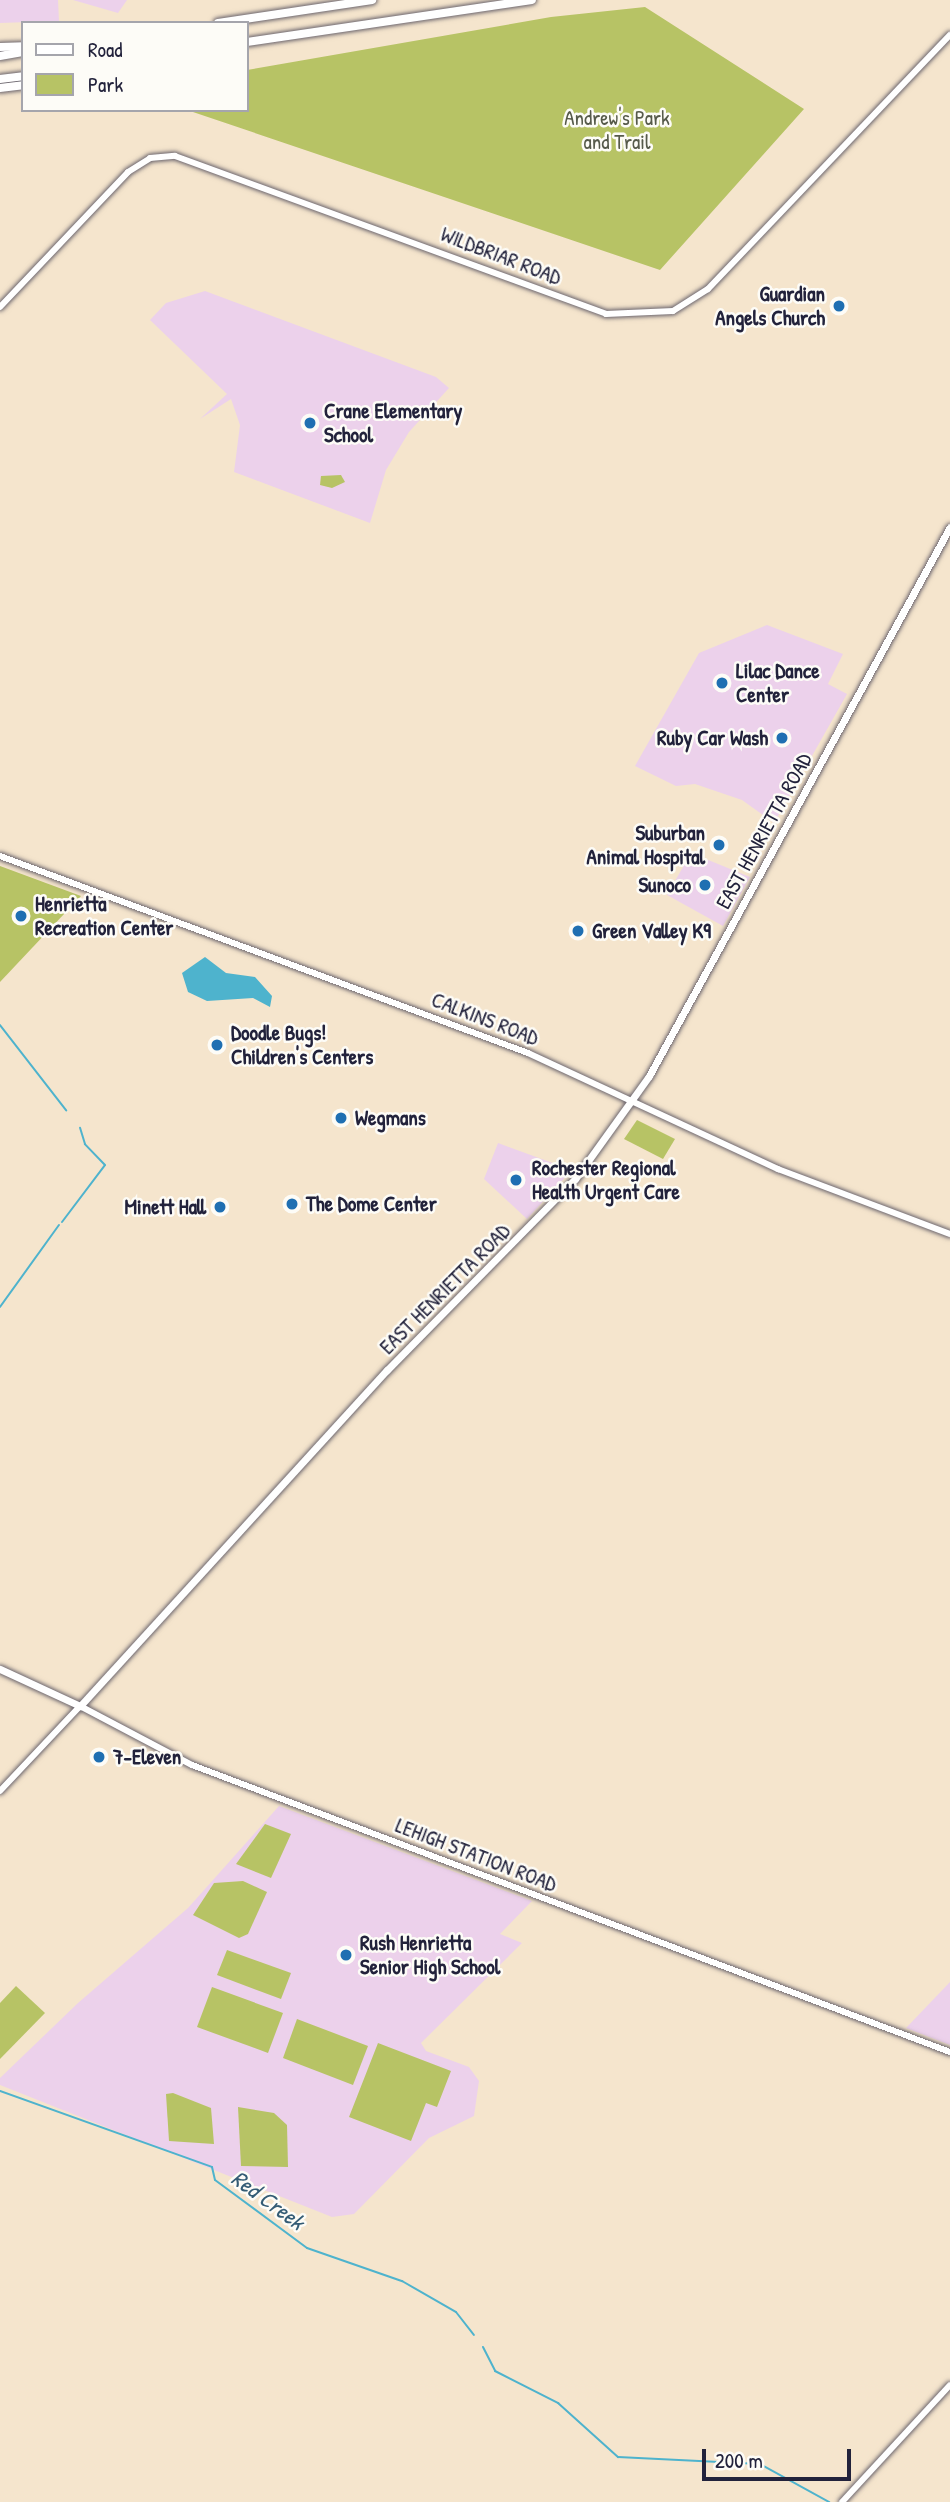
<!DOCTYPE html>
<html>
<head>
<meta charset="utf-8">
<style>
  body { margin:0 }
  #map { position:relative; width:950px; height:2502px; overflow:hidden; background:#f5e5cd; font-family:"Patrick Hand",sans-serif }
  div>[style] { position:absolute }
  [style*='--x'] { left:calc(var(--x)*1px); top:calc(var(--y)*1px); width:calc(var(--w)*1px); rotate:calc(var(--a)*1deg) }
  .built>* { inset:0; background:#ecd1eb }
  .green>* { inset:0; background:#b7c365 }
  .water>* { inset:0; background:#4eb3cd }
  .stream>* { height:2px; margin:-1px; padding:0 1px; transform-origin:1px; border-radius:1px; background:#4eb3cd }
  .roads { filter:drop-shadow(0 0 2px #6c666e) drop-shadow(0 0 2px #6c666e) }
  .secondary>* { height:6px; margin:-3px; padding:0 3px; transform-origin:3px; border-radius:3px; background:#fff }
  .primary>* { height:7px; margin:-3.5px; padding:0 3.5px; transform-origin:3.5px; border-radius:3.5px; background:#fff }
  .highway>* { height:8px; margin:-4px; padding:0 4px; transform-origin:4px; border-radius:4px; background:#fff }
  .dots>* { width:19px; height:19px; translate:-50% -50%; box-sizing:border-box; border:4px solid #fdfcf7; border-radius:50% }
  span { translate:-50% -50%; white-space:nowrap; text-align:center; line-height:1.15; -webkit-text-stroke:5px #fdfcf7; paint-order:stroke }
  .park-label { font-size:21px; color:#565a4a }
  .street-label { font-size:21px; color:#22223b }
  .poi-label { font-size:21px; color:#22223b; font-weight:700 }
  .right { translate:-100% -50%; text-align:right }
  .left { translate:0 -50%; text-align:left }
  .water-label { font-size:23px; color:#345c75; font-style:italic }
  .legend { position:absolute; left:21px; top:21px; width:228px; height:91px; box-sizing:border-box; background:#fdfcf7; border:2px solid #a5a5ac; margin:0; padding:9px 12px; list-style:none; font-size:21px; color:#22223b }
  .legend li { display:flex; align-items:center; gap:14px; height:35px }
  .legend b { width:35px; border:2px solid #a5a5ac }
  .scale { position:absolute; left:702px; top:2449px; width:149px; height:32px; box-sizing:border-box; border:4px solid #22223b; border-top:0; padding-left:9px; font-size:21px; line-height:24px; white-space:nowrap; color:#22223b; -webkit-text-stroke:5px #fdfcf7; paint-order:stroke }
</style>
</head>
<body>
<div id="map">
  <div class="built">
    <div style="clip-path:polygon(0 0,58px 0,59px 21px,0 23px)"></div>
    <div style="clip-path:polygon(73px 0,127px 0,118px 13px)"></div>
    <div style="clip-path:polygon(205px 291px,436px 377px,449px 388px,409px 432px,386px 470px,370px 523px,234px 472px,240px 425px,231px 399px,200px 419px,227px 394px,150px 320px,166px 303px)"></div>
    <div style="clip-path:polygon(767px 625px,843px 654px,828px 684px,847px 694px,774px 823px,742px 800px,695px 784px,676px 786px,635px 766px,699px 653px)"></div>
    <div style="clip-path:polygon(691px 853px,750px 877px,723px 926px,667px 895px)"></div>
    <div style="clip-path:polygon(498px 1143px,572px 1170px,527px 1219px,484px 1179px)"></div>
    <div style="clip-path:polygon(279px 1806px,532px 1901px,500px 1934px,522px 1943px,421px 2043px,426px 2051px,469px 2067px,479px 2081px,474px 2116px,429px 2138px,354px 2214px,332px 2217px,0 2085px,0 2078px,78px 2003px,188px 1908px)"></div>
    <div style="clip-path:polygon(950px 1982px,950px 2045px,906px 2028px)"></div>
  </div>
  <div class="green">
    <div style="clip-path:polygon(645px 7px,804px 109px,660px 270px,187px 110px,247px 110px,247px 70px,551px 17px)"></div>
    <div style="clip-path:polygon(341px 475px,345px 482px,332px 488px,320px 485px,321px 476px)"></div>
    <div style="clip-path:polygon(0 866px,81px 896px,0 982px)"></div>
    <div style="clip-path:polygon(637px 1120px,675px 1139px,663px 1159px,624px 1139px)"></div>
    <div style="clip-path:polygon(265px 1824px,291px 1834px,271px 1878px,236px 1864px)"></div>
    <div style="clip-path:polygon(243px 1881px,267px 1892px,248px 1934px,239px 1938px,193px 1915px,214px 1883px)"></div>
    <div style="clip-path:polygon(227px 1950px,291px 1973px,281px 1999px,217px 1975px)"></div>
    <div style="clip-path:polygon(16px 1986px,45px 2013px,0 2059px,0 2003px)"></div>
    <div style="clip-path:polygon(212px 1987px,283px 2013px,268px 2053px,197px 2027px)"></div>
    <div style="clip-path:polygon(297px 2019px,368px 2046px,353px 2085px,283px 2058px)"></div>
    <div style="clip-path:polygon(378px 2043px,451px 2071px,437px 2107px,426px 2103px,411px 2141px,349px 2117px)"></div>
    <div style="clip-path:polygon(173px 2093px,211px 2108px,214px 2144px,169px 2141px,166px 2094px)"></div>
    <div style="clip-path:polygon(238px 2107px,274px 2113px,287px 2125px,288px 2167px,241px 2166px)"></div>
  </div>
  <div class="water">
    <div style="clip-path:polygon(205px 957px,226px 973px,255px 977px,272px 996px,270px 1007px,253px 998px,207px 1001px,188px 992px,182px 973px)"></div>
  </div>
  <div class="stream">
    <div style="--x:0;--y:1025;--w:108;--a:52.2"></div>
    <div style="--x:62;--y:1222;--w:71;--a:-53"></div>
    <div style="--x:105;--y:1165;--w:29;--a:-134"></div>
    <div style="--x:85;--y:1144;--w:17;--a:-107"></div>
    <div style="--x:0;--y:1307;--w:101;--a:-54.3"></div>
    <div style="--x:0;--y:2091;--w:225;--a:19.7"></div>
    <div style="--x:212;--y:2167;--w:13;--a:77"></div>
    <div style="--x:215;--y:2180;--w:114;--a:36.5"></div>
    <div style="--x:307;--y:2248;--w:101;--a:19.2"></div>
    <div style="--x:402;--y:2281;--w:62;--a:29.9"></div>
    <div style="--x:456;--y:2312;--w:29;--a:52"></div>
    <div style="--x:483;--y:2347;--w:27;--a:63"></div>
    <div style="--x:495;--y:2371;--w:71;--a:26.9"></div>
    <div style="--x:558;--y:2403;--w:81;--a:42"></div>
    <div style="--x:618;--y:2457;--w:142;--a:2.8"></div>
    <div style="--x:760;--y:2464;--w:79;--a:28.8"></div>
  </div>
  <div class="roads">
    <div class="secondary">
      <div style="--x:0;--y:307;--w:186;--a:-46.5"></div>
      <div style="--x:128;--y:172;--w:26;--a:-32"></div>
      <div style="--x:150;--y:158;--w:25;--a:-5"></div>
      <div style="--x:175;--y:156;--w:459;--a:20.1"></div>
      <div style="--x:606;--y:314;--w:67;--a:-2.6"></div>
      <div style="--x:673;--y:311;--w:41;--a:-32.2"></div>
      <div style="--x:708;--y:289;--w:351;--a:-46.4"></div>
      <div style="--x:0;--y:856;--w:564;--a:20.46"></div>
      <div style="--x:528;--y:1053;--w:276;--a:24.9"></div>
      <div style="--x:778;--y:1169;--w:184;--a:20.7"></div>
      <div style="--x:0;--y:1791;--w:117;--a:-46.7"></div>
      <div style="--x:80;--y:1706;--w:127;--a:27.8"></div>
      <div style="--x:192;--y:1765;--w:811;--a:20.74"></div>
      <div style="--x:842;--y:2502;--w:159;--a:-47.3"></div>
    </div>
    <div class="primary">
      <div style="--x:0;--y:1669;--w:88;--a:24.8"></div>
      <div style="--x:80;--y:1706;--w:455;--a:-47.6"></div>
      <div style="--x:387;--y:1370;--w:268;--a:-45.5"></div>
      <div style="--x:575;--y:1179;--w:127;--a:-54.3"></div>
      <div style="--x:649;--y:1076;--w:626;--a:-61.27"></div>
    </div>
    <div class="highway">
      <div style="--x:218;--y:23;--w:156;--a:-8.5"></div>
      <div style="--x:247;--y:42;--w:288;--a:-8.4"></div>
      <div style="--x:0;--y:47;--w:23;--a:-2"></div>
      <div style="--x:0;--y:56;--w:23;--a:-10"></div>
      <div style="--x:0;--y:79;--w:23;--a:-7"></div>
      <div style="--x:0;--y:88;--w:23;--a:-7"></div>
    </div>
  </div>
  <div class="dots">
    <div style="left:839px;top:306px;background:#1f6fb2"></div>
    <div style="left:310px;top:423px;background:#1f6fb2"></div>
    <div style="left:722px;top:683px;background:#1f6fb2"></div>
    <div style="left:782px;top:738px;background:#1f6fb2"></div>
    <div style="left:719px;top:845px;background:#1f6fb2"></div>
    <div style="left:705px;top:885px;background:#1f6fb2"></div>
    <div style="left:21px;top:916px;background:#1f6fb2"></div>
    <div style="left:578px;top:931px;background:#1f6fb2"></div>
    <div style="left:217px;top:1045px;background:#1f6fb2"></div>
    <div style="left:341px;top:1118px;background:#1f6fb2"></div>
    <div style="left:516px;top:1180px;background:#1f6fb2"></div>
    <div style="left:292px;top:1204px;background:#1f6fb2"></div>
    <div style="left:220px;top:1207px;background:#1f6fb2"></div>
    <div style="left:99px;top:1757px;background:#1f6fb2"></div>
    <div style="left:346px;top:1955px;background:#1f6fb2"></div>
  </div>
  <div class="park-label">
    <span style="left:617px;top:130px">Andrew's Park<br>and Trail</span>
  </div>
  <div class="street-label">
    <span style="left:501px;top:256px;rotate:21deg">WILDBRIAR ROAD</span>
    <span style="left:764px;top:831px;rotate:-61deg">EAST HENRIETTA ROAD</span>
    <span style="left:485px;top:1019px;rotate:21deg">CALKINS ROAD</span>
    <span style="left:445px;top:1289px;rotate:-45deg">EAST HENRIETTA ROAD</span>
    <span style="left:476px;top:1855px;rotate:21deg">LEHIGH STATION ROAD</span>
  </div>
  <div class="poi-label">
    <span class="right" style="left:825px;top:306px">Guardian<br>Angels Church</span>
    <span class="left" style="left:324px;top:423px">Crane Elementary<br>School</span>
    <span class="left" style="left:736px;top:683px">Lilac Dance<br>Center</span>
    <span class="right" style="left:768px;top:738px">Ruby Car Wash</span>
    <span class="right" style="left:705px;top:845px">Suburban<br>Animal Hospital</span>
    <span class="right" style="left:691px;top:885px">Sunoco</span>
    <span class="left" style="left:35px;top:916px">Henrietta<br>Recreation Center</span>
    <span class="left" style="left:592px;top:931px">Green Valley K9</span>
    <span class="left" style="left:231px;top:1045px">Doodle Bugs!<br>Children's Centers</span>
    <span class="left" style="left:355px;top:1118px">Wegmans</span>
    <span class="left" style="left:532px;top:1180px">Rochester Regional<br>Health Urgent Care</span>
    <span class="left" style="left:306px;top:1204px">The Dome Center</span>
    <span class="right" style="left:206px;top:1207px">Minett Hall</span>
    <span class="left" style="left:113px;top:1757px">7-Eleven</span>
    <span class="left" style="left:360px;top:1955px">Rush Henrietta<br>Senior High School</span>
  </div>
  <div class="water-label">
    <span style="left:268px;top:2200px;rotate:36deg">Red Creek</span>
  </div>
  <ul class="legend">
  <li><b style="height:9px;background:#fff"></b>Road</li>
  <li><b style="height:19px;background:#b7c365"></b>Park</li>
  </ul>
  <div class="scale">200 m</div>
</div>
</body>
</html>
